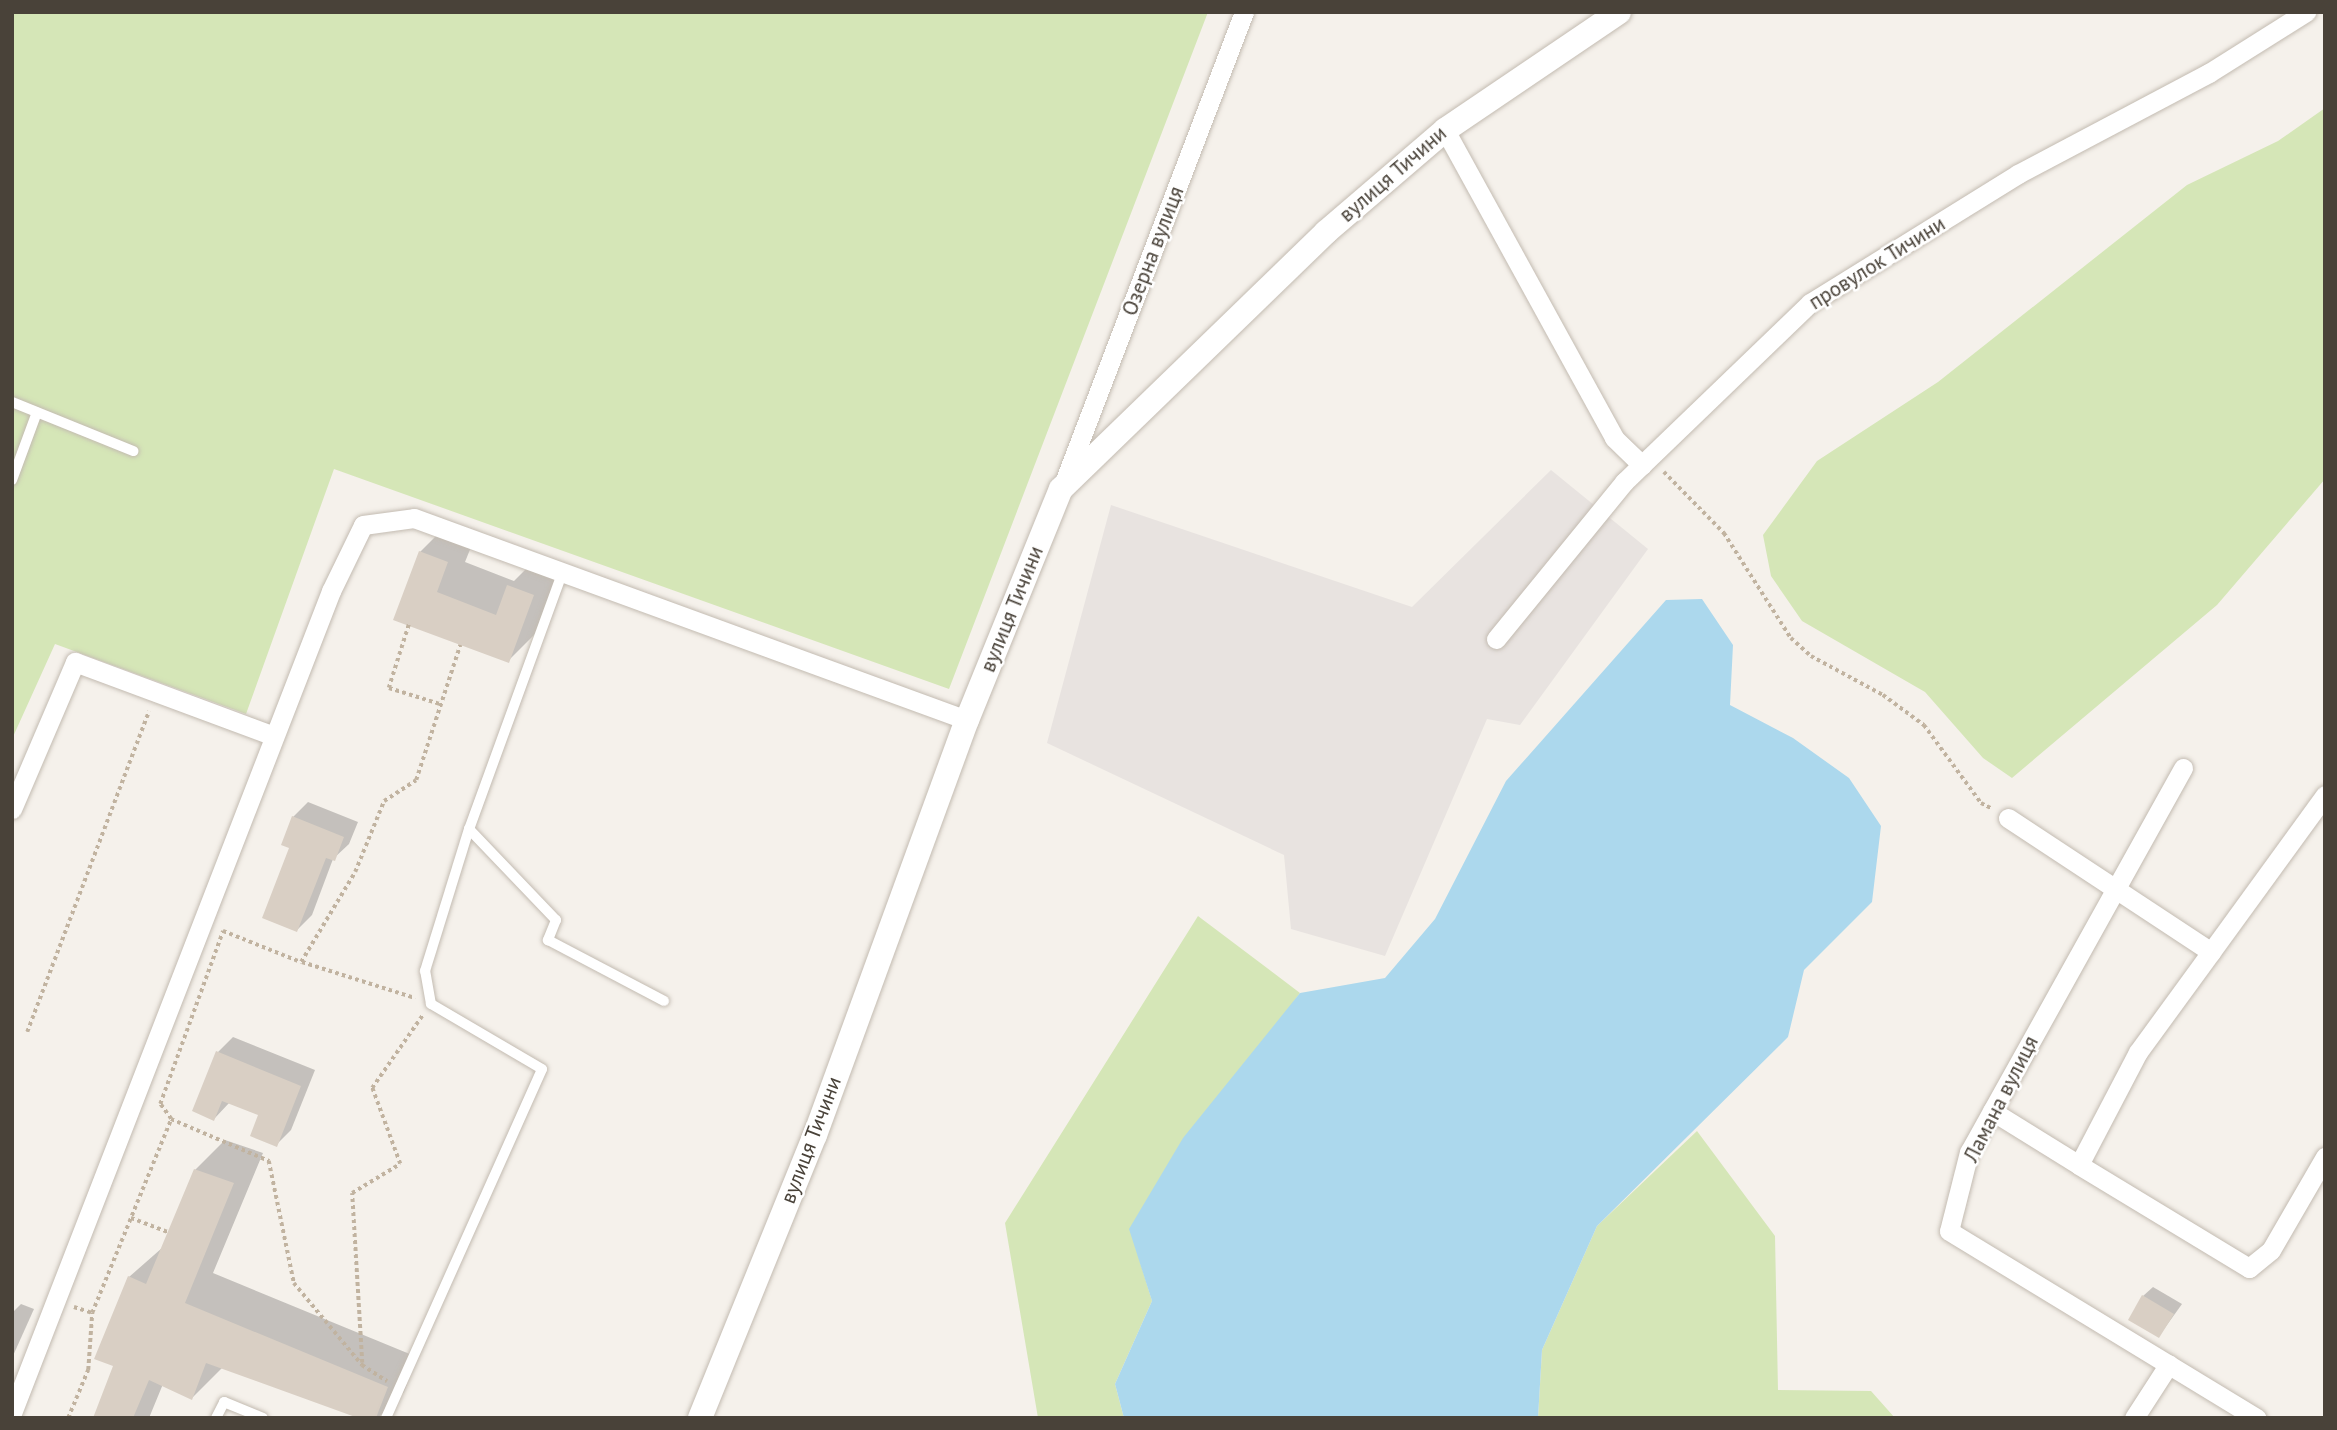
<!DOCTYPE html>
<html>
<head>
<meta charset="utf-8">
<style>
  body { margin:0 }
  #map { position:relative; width:2337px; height:1430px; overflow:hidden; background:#f5f1eb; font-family:"PT Sans",sans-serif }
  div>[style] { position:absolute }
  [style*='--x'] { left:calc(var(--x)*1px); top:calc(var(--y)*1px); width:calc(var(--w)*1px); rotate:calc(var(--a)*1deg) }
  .industrial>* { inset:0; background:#e8e3e0 }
  .green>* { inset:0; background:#d5e6b7 }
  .water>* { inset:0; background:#acd8ed }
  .shadow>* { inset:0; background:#0003 }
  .building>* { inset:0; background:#d9cfc4 }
  .path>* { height:3.5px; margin-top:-1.75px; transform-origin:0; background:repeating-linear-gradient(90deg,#c1b3a0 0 3.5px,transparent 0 7px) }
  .roads { filter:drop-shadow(0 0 2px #c3bbb1) drop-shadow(0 0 2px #c3bbb1) }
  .service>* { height:10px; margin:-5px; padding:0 5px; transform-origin:5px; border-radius:5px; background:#fff }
  .minor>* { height:19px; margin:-9.5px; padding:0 9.5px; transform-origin:9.5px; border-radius:9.5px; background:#fff }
  .tertiary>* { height:24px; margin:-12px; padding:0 12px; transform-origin:12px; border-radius:12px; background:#fff }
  span { translate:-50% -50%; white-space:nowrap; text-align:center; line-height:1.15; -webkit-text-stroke:5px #fff; paint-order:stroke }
  .street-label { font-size:21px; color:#494239 }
  .frame { position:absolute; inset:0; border:14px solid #494239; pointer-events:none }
</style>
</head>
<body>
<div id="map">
  <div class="industrial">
    <div style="clip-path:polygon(1551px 470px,1648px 549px,1520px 725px,1487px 719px,1385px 956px,1291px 929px,1284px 855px,1047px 743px,1111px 505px,1412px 607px)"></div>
  </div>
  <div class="green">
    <div style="clip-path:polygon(12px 12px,1208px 12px,949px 689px,334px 469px,246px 714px,55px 644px,12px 739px)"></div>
    <div style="clip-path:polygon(2325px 108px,2325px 479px,2217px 605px,2012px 778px,1983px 758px,1925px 692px,1802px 621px,1771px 576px,1763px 535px,1817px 461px,1938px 382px,2187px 185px,2278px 141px)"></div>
    <div style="clip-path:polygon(1198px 916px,1300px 993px,1130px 1229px,1152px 1301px,1115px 1384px,1124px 1418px,1038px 1418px,1005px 1223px)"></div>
    <div style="clip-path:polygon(1697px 1131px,1775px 1236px,1778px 1390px,1871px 1391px,1895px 1418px,1538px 1418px,1542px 1350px,1597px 1226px)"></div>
  </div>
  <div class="water">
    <div style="clip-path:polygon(1702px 599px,1733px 645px,1730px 705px,1793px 738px,1849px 778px,1881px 826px,1872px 902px,1804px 970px,1788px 1037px,1597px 1226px,1542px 1350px,1538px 1418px,1124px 1418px,1115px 1384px,1152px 1301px,1129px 1229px,1183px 1138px,1300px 993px,1385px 978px,1435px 919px,1506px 781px,1666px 600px)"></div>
  </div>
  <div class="shadow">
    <div style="clip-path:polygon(450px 522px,477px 532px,465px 562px,514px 581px,539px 556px,563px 565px,538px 631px,508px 661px,395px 619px,420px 552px)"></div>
    <div style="clip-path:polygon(308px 802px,358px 822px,349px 844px,333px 859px,312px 915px,297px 930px,293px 817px)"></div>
    <div style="clip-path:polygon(233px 1037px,315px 1070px,291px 1130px,276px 1145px,260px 1114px,230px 1102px,214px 1119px,218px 1052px)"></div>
    <div style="clip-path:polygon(225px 1140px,263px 1153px,213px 1273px,417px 1357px,404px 1392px,378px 1418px,363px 1418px,223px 1367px,192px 1398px,163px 1384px,149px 1418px,95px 1418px,115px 1365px,129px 1277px,162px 1248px,195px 1170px)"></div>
    <div style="clip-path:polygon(2153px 1287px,2182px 1304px,2159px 1336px,2143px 1296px)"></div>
    <div style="clip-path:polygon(21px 1304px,34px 1309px,12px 1358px,12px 1313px)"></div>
  </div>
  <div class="building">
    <div style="clip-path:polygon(419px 551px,448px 562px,437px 592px,496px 615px,507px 585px,534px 595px,509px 663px,393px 620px)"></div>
    <div style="clip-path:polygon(292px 816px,344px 837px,335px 861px,326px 858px,297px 932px,262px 918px,289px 848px,281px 845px)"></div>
    <div style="clip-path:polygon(216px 1051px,301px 1086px,277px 1147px,250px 1136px,258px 1115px,222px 1101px,214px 1121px,192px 1111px)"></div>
    <div style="clip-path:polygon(194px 1169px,234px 1183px,185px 1303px,388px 1387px,376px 1418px,358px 1418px,206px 1363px,192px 1400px,149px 1380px,133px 1418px,93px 1418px,113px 1366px,94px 1359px,128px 1276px,146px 1284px)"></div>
    <div style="clip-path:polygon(2142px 1295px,2174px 1314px,2159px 1338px,2128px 1320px)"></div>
  </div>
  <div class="path">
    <div style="--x:1664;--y:472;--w:86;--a:45.5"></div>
    <div style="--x:1724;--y:533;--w:125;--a:57.5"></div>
    <div style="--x:1791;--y:638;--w:27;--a:42"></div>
    <div style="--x:1811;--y:656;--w:82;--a:28.4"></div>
    <div style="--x:1883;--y:695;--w:51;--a:36.2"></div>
    <div style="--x:1924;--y:725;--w:97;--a:53.8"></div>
    <div style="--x:1981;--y:803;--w:11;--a:27"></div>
    <div style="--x:409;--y:625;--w:66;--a:107.6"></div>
    <div style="--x:389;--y:688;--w:53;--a:17.4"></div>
    <div style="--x:302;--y:962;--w:119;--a:17.7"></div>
    <div style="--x:27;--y:1032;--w:343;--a:-69.2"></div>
    <div style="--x:171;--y:1119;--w:19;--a:-126"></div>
    <div style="--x:160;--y:1104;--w:184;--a:-70"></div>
    <div style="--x:223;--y:931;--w:84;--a:21.7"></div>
    <div style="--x:301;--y:962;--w:105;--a:-59"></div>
    <div style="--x:355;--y:872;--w:77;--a:-67.8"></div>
    <div style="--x:384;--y:801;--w:38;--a:-33"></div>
    <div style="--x:416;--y:780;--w:142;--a:-71.9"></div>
    <div style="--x:131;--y:1218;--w:39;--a:21"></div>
    <div style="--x:74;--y:1307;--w:19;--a:18"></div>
    <div style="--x:92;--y:1313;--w:209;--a:-67.8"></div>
    <div style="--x:171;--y:1119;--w:107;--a:23.2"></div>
    <div style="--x:269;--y:1161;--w:125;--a:78.4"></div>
    <div style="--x:294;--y:1283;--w:107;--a:50.3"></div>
    <div style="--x:362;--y:1365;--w:30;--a:33"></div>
    <div style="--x:362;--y:1363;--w:170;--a:-93.4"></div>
    <div style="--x:352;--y:1193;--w:56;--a:-31.1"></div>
    <div style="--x:400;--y:1164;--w:81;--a:-110.2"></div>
    <div style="--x:372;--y:1088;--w:88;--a:-55.2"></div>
    <div style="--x:68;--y:1418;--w:52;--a:-67.4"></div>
    <div style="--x:88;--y:1370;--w:57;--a:-86"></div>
  </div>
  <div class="roads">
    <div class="service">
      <div style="--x:12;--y:402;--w:131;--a:22"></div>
      <div style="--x:12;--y:480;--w:72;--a:-69.8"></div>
      <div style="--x:563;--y:571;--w:275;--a:110"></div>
      <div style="--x:469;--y:829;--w:126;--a:46.3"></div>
      <div style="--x:556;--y:920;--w:22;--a:112"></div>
      <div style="--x:548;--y:940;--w:131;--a:27.7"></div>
      <div style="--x:216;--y:1418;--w:18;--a:-63"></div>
      <div style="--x:224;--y:1402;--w:42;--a:22.3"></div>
      <div style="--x:386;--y:1418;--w:382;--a:-65.9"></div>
      <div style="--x:542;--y:1069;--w:129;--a:-149.6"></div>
      <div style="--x:431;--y:1004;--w:34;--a:-100"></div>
      <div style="--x:425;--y:971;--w:149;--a:-72.8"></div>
    </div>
    <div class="minor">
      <div style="--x:1445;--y:130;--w:351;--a:61.2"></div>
      <div style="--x:1614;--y:438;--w:39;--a:44"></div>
      <div style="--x:1063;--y:485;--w:506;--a:-69.06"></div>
      <div style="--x:1496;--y:639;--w:203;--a:-50.8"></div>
      <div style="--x:1624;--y:482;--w:258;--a:-43.9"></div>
      <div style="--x:1810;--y:303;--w:245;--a:-31.8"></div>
      <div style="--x:2018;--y:174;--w:216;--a:-27.9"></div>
      <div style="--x:2209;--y:73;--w:115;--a:-32.2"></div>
      <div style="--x:2183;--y:768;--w:440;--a:119.1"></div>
      <div style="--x:1969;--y:1152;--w:81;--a:104.2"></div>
      <div style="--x:1949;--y:1231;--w:360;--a:31.3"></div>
      <div style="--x:12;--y:809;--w:160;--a:-66.8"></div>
      <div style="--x:75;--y:662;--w:212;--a:20.4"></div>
      <div style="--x:2008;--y:818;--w:243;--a:33.4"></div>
      <div style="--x:2211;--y:952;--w:194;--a:-54"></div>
      <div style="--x:2211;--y:952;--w:124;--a:126.1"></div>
      <div style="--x:2138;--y:1052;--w:127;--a:117.6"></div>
      <div style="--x:2079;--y:1165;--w:199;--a:31.2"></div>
      <div style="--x:2249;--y:1268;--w:28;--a:-39"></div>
      <div style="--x:2271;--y:1250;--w:108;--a:-59.9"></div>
      <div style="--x:1992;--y:1111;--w:102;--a:31.8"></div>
      <div style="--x:12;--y:1413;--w:882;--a:-68.79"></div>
      <div style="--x:331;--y:591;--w:73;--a:-64.1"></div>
      <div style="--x:363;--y:525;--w:51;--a:-7.8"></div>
      <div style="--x:414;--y:518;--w:589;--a:20.07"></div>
      <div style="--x:2134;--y:1418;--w:64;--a:-57.1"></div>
    </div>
    <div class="tertiary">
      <div style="--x:700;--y:1418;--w:305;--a:-67.9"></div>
      <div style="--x:815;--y:1135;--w:442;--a:-69.9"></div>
      <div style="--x:967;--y:720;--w:249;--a:-67.9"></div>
      <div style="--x:1061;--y:489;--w:369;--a:-44.1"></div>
      <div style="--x:1326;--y:232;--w:157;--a:-40.6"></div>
      <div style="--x:1445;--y:130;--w:210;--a:-34.1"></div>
    </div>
  </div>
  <div class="street-label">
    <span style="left:1393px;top:174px;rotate:-41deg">вулиця Тичини</span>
    <span style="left:1153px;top:251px;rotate:-69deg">Озерна вулиця</span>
    <span style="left:1877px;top:263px;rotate:-32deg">провулок Тичини</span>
    <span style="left:1012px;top:609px;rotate:-68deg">вулиця Тичини</span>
    <span style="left:2001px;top:1099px;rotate:-63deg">Ламана вулиця</span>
    <span style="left:811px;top:1140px;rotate:-69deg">вулиця Тичини</span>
  </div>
  <div class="frame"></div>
</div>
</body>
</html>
